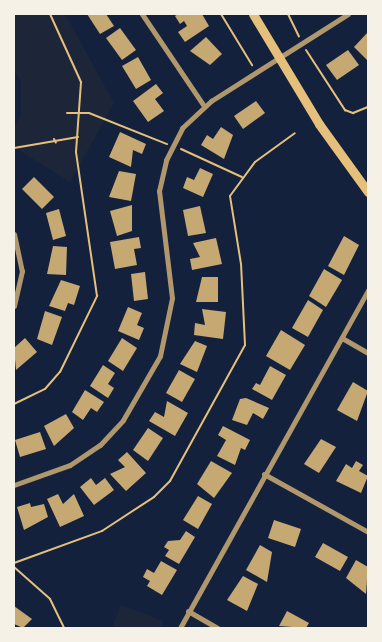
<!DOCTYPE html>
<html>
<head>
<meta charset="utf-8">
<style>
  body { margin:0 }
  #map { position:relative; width:382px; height:642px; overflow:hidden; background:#14213d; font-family:Arial,sans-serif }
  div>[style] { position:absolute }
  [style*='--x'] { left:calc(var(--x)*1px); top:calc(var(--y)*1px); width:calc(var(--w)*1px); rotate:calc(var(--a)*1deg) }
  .green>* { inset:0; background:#1d2539 }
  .building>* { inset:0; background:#c6a872 }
  .path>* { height:2px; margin:-1px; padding:0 1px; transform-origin:1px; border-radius:1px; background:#e5c07b }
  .minor>* { height:5px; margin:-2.5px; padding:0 2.5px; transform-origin:2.5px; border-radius:2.5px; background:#b1986c }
  .secondary>* { height:9px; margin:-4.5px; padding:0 4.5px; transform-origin:4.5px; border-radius:4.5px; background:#e5c07b }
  span { translate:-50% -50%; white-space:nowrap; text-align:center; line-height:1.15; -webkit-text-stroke:4.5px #f6f1e7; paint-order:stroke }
  .frame { position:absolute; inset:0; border:15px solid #f6f1e7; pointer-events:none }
</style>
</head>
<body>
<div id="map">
  <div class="green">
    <div style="clip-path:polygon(14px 14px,65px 14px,114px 103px,70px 182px,14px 147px,14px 128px,21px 115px,21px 82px,14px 70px)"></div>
    <div style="clip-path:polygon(121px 605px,163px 621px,161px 628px,112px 628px)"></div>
  </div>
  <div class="building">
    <div style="clip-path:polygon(87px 14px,106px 14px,114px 26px,100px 34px)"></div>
    <div style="clip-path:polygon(178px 14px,202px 14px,209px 26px,185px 42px,178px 32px,187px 26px,184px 21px,180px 24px,175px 16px)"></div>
    <div style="clip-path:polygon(120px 28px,136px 50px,122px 60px,106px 38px)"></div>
    <div style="clip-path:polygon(368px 32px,368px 58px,367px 60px,354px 47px)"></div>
    <div style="clip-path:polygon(206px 37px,222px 54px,210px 65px,190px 51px)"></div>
    <div style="clip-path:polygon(348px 50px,359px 65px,337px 80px,326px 65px)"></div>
    <div style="clip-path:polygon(138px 57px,151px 80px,136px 89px,122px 66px)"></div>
    <div style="clip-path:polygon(156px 84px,163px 93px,155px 99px,164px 111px,148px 122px,133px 101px)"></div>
    <div style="clip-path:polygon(256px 101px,265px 113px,243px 129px,234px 116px)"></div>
    <div style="clip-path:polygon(221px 127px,233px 135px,224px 159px,201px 145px,207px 135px,213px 139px)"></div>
    <div style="clip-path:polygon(120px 132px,146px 144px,142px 154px,133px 150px,131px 167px,109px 157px)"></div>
    <div style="clip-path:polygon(200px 168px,213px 174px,203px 197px,183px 188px,187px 177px,194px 180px)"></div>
    <div style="clip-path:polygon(119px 171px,136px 174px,131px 201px,109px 197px)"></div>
    <div style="clip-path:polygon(34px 177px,54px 197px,42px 209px,22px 189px)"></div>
    <div style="clip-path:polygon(132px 205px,132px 231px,117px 236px,110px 211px)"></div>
    <div style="clip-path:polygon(200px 206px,206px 233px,188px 236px,183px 210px)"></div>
    <div style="clip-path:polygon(59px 209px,66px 236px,53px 240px,46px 213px)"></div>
    <div style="clip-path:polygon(344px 236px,359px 245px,344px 275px,328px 266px)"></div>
    <div style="clip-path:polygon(139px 237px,141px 248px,134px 249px,137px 265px,115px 269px,110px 242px)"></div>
    <div style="clip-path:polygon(216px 238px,222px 264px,192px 270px,190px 259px,200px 257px,193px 243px)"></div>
    <div style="clip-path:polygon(53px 246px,67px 247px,66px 275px,47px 274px)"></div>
    <div style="clip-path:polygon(324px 269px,342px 280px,326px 307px,309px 296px)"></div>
    <div style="clip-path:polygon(145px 272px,148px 299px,134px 301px,131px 274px)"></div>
    <div style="clip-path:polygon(202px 277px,218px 277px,218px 302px,196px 302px)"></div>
    <div style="clip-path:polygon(61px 280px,80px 286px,74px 305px,68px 303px,65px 311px,49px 306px)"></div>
    <div style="clip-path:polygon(308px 300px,323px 310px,308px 337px,292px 328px)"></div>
    <div style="clip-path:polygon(128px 307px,142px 313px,137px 325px,144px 328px,139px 340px,118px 331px)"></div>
    <div style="clip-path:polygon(202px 309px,226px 312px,223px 339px,194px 335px,195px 323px,205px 325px)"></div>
    <div style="clip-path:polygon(45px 311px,62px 317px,52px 345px,37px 339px)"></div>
    <div style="clip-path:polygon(281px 330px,305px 345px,290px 370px,266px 356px)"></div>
    <div style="clip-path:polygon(25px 338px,37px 352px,16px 370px,14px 348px)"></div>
    <div style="clip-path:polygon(122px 338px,137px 348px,123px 371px,108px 361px)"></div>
    <div style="clip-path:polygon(195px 341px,207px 346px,197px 372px,180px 364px)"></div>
    <div style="clip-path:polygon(103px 365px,115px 373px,108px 384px,114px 388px,108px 398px,90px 386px)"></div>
    <div style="clip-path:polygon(270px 366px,286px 375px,272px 400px,252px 389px,256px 383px,260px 385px)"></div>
    <div style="clip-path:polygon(179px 370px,195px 379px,182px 402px,166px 393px)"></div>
    <div style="clip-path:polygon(353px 382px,368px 391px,357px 421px,337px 410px)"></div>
    <div style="clip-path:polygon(85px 390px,104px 402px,97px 412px,91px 408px,83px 420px,72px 412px)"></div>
    <div style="clip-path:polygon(246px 398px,269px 408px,263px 419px,253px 413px,247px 425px,232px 420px,240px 399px)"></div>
    <div style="clip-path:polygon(167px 401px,188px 413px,175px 436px,149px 421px,155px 412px,164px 417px)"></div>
    <div style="clip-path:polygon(66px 414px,74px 428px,54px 446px,44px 426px)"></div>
    <div style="clip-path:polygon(223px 426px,250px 440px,245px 450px,241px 448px,235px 465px,217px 456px,226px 440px,218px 435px)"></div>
    <div style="clip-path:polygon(148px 428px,163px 438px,148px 461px,133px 450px)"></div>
    <div style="clip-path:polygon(40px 432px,46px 449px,20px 457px,15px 440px)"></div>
    <div style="clip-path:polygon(321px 439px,336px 447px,319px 473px,304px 464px)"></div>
    <div style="clip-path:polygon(127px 452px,146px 473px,126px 491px,110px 474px,125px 467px,118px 460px)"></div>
    <div style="clip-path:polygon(211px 461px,232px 473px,214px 498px,197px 484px)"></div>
    <div style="clip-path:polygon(356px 461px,363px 465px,359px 471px,368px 476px,361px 493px,336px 481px,346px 464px,352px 468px)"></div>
    <div style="clip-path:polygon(91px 478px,96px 485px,105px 478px,114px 490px,94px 505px,80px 487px)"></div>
    <div style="clip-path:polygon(58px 494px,63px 504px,74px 494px,84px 516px,60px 527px,47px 499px)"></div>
    <div style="clip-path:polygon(198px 496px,212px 504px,198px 529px,183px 520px)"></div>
    <div style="clip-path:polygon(30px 503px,31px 507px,44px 504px,48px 517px,24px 530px,17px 507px)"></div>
    <div style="clip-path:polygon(274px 520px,301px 529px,295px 547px,268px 538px)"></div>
    <div style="clip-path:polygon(186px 531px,195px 537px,179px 564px,165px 556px,169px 550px,164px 547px,168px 541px,180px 540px)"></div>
    <div style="clip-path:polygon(323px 543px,348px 557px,340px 571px,315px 557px)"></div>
    <div style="clip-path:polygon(260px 545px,272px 552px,267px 582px,246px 570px)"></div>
    <div style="clip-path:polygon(356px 560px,368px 567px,366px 594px,346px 578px)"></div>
    <div style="clip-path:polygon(161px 561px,177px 570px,162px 595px,147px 586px,150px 581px,143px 577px,147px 569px,154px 573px)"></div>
    <div style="clip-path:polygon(243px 576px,258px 584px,247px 611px,227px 600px)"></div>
    <div style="clip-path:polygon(14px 606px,32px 619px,23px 628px,14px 624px)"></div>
    <div style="clip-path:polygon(287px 611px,309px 623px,306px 628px,279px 626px)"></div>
  </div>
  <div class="path">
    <div style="--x:221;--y:14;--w:60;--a:58.7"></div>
    <div style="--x:288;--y:14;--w:25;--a:64"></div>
    <div style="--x:306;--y:50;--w:72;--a:57"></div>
    <div style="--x:345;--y:110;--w:9;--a:21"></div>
    <div style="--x:353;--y:113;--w:16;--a:-22"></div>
    <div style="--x:67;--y:113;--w:22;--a:0"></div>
    <div style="--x:89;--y:113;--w:84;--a:21.7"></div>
    <div style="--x:54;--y:139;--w:4;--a:63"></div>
    <div style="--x:14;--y:148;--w:65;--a:-9.8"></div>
    <div style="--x:181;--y:149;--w:67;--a:24.7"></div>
    <div style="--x:14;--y:404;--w:34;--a:-26"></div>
    <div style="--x:45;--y:389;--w:23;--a:-49"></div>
    <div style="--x:60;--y:372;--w:85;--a:-64"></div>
    <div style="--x:97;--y:296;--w:146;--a:-98.3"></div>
    <div style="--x:76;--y:152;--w:70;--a:-85.9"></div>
    <div style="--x:81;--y:82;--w:75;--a:-114.5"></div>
    <div style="--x:14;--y:563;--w:94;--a:-20"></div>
    <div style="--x:102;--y:531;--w:62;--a:-33.2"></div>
    <div style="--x:154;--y:497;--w:23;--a:-45"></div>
    <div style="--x:170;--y:481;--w:155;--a:-61.1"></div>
    <div style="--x:245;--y:345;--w:81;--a:-92.8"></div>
    <div style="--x:241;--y:264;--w:69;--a:-99.2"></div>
    <div style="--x:230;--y:196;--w:42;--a:-53.7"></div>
    <div style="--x:255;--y:162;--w:49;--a:-35.9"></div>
    <div style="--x:14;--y:567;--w:48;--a:41.6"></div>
    <div style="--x:50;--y:599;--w:32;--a:64"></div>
  </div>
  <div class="minor">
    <div style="--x:142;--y:14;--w:111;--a:56"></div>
    <div style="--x:14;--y:234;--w:38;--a:78"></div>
    <div style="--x:22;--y:271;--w:36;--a:103"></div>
    <div style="--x:342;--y:338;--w:30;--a:30"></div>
    <div style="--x:264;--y:474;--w:119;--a:29.1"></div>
    <div style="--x:14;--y:485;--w:59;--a:-19.7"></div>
    <div style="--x:70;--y:465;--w:36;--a:-34"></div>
    <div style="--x:100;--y:445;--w:34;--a:-47"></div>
    <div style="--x:123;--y:420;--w:74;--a:-60"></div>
    <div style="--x:160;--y:356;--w:59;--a:-78.3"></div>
    <div style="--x:172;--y:298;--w:108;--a:-96.9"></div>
    <div style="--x:159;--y:191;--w:32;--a:-77"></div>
    <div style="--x:166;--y:160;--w:36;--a:-63"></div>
    <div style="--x:182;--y:128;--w:40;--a:-43"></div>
    <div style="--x:211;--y:101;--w:162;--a:-32.4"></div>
    <div style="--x:188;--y:611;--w:34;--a:30"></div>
    <div style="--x:180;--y:628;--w:387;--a:-60.9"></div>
  </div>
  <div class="secondary">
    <div style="--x:253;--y:14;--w:128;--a:59"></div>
    <div style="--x:319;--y:124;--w:84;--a:54.2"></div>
  </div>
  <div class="frame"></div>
</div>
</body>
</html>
